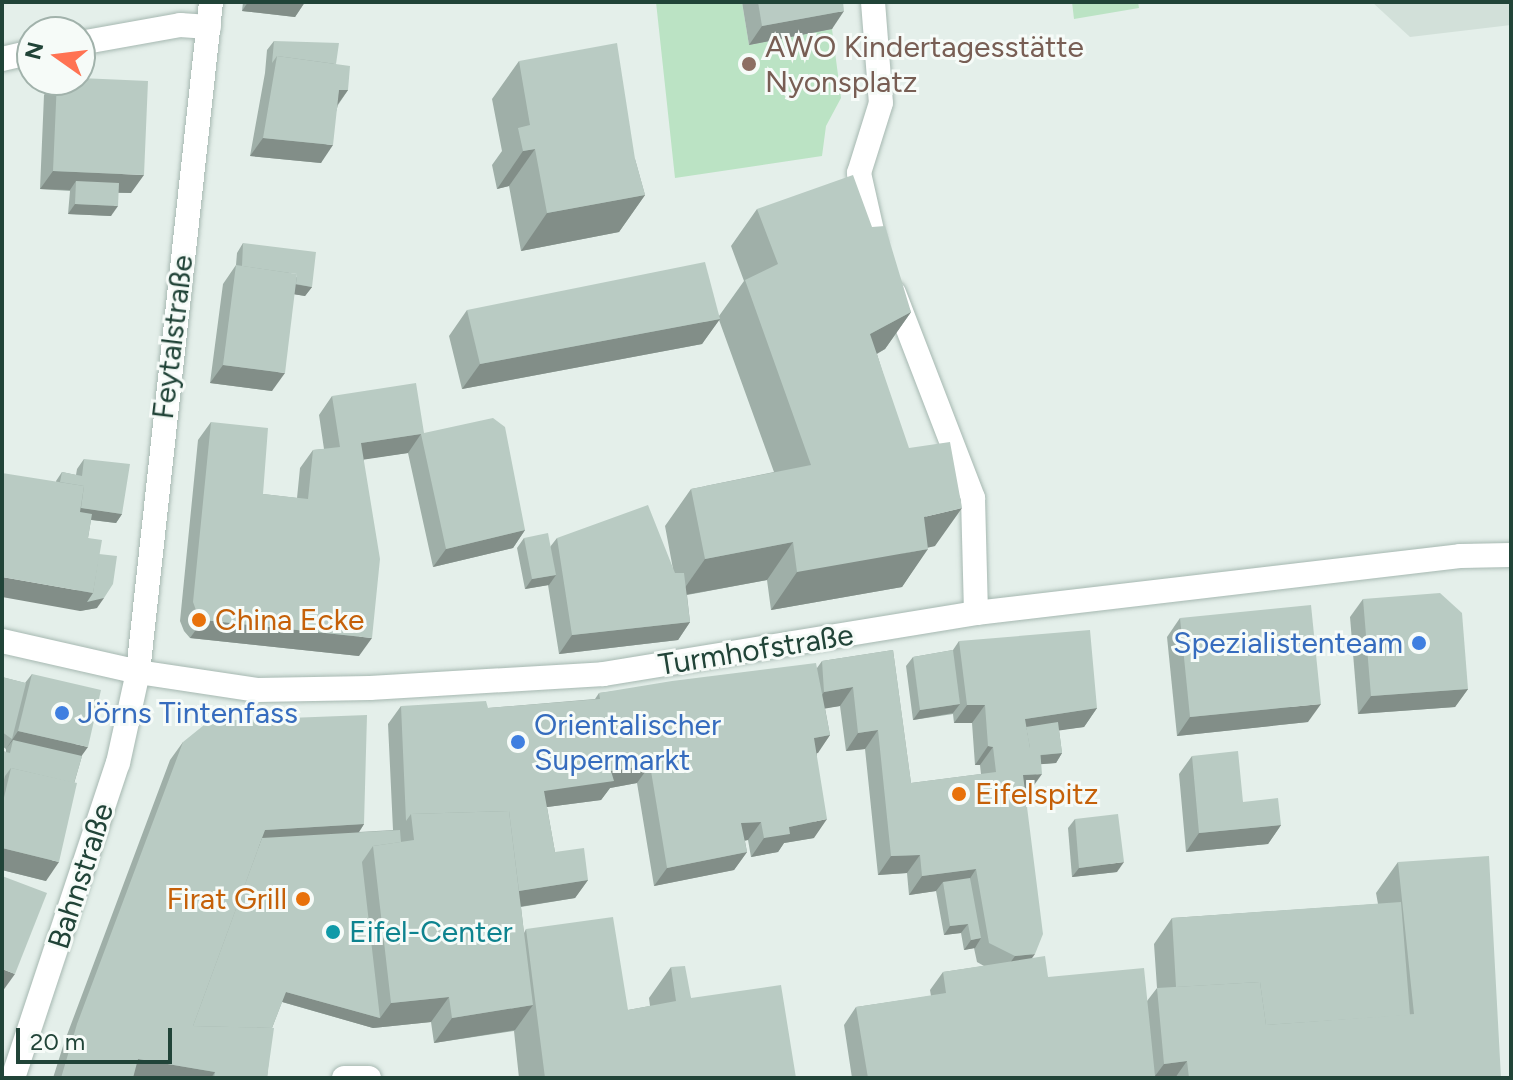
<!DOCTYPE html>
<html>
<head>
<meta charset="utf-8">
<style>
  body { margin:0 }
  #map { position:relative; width:1513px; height:1080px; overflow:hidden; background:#e4efea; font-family:Figtree,sans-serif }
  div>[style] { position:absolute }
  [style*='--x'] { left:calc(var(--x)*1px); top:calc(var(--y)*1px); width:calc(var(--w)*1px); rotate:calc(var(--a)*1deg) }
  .built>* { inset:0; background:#d2e0d9 }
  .green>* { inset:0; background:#bbe3c4 }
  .roads { filter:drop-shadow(0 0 2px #a6b8b1) drop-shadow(0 0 2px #a6b8b1) }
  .lane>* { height:24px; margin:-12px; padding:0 12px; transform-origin:12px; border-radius:12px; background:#fff }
  .street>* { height:24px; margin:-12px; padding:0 12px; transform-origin:12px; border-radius:12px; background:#fff }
  .secondary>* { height:24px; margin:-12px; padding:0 12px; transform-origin:12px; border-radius:12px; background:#fff }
  .wall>* { inset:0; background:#9fafa8 }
  .shaded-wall>* { inset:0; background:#828e88 }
  .building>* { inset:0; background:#b9cbc3 }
  .dots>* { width:22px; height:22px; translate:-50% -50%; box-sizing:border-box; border:4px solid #f6fbf8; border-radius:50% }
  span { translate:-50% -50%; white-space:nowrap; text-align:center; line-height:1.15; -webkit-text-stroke:6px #f6fbf8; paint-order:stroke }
  .education-label { font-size:30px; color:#785e54 }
  .left { translate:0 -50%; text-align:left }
  .street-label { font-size:30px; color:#214438 }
  .food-label { font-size:30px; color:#c56008 }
  .right { translate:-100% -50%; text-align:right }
  .shop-label { font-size:30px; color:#366cbe }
  .culture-label { font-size:30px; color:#0d838f }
  .frame { position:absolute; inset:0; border:4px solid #214438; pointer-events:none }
  .north { position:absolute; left:16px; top:16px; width:80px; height:80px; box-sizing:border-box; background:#f6fbf8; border:2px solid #a1b2ab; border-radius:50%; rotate:284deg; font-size:22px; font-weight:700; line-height:32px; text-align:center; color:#214438 }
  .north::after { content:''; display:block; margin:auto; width:28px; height:36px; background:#ff7353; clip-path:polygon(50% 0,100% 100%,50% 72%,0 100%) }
  .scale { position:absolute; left:16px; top:1028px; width:156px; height:36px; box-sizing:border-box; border:4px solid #214438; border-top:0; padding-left:10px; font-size:24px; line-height:28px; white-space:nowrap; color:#214438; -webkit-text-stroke:6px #f6fbf8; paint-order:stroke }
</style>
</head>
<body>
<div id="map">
  <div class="built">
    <div style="clip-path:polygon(1372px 2px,1511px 2px,1511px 25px,1410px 37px)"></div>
  </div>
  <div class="green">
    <div style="clip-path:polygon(656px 2px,742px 2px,749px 45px,832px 29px,841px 98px,826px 126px,822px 156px,675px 178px)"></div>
    <div style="clip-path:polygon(1072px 2px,1138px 2px,1139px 8px,1074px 19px)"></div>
  </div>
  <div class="roads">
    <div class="lane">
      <div style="--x:873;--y:2;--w:101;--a:85.5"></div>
    </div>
    <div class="street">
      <div style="--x:80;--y:43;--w:102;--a:-10.2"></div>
      <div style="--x:180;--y:25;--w:29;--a:4"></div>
      <div style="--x:2;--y:59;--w:31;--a:-13"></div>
      <div style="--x:875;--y:244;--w:73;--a:-102.7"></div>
      <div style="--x:859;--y:173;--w:73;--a:-72.6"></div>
      <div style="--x:894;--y:293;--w:220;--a:68.9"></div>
      <div style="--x:973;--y:498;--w:115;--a:88.5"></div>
      <div style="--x:2;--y:641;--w:139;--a:12.8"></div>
      <div style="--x:138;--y:672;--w:120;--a:8.6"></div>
      <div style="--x:257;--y:690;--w:113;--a:-1"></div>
      <div style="--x:370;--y:688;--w:234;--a:-3.4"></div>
      <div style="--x:604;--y:674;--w:377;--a:-9.3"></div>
      <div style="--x:976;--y:613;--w:487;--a:-6.7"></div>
      <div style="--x:1460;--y:556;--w:51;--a:-1.1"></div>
      <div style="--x:344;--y:1078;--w:25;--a:0"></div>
    </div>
    <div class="secondary">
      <div style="--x:13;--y:1078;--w:332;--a:-71.6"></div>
      <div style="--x:118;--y:763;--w:93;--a:-77.6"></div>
      <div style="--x:138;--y:672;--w:674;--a:-83.78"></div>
    </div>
  </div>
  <div class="wall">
    <div style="clip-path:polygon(243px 2px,305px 2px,295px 17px,242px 11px)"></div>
    <div style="clip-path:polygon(742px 2px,843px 2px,832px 29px,749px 45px)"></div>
    <div style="clip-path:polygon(274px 41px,336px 64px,348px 90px,338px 105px,321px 163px,250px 156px,265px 73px,267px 50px)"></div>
    <div style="clip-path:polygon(519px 61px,635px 159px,645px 195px,619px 232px,521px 251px,509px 186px,497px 189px,492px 165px,502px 151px,492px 99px)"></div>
    <div style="clip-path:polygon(55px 80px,80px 80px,131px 193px,118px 193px,111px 216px,68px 214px,70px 191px,40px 189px,44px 95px)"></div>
    <div style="clip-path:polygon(757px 209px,872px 227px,911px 312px,885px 349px,877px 354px,935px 546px,928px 547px,902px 587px,771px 610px,767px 580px,687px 595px,690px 622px,678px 640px,559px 654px,548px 585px,525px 589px,517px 548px,524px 538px,550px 547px,557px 538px,673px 569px,665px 526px,691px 489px,774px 472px,719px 320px,702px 344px,462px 389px,449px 336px,467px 310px,719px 316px,744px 281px,731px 246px)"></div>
    <div style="clip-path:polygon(243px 243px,312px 287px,305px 296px,294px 294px,272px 391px,210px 383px,223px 284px,236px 265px,237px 253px)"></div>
    <div style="clip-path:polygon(332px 396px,424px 433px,525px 530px,513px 548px,433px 567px,408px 453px,364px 459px,359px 656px,190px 638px,184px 631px,180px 621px,198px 440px,211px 422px,263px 494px,297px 498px,300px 468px,313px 450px,324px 449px,319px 415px)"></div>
    <div style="clip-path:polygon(84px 459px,122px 514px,116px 523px,91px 520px,88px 538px,99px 554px,97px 608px,80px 611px,56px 481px,62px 472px,76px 475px,77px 469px)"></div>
    <div style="clip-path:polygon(1363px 599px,1468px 689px,1455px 707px,1358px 714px,1350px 617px)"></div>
    <div style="clip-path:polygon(1180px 618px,1308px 722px,1177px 736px,1167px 637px)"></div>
    <div style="clip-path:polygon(959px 641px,1097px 708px,1084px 727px,1059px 730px,1062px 753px,1056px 763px,1041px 764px,1029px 792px,1025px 792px,1032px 958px,1048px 977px,1147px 1001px,1157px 988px,1154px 944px,1172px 918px,1378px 904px,1376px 893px,1398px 862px,1501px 1078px,852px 1078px,844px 1025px,856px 1007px,931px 996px,930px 990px,943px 972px,984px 966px,977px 962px,974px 948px,964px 950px,961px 933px,944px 935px,936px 891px,909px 895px,907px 873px,878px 875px,865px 749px,846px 751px,840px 706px,825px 708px,830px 735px,817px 753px,814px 838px,784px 843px,778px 852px,751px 857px,748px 840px,745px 841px,747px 852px,734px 870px,654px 886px,637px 783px,610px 788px,601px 800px,547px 807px,555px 852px,588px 880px,575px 898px,521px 907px,524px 933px,526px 929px,628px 1010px,650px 1006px,649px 998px,671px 967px,691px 998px,796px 1078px,519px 1078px,514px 1031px,434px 1043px,431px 1022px,373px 1028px,282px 1002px,272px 1028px,267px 1078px,53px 1078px,64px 1043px,170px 760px,183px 742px,364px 824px,359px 832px,393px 830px,388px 724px,401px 706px,488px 708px,595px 699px,599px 693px,817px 668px,822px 661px,893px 650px,911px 783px,981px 774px,980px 765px,975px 765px,972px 723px,954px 723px,953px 714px,913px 720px,906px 666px,913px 657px,953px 650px)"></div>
    <div style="clip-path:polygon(32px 674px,82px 756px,46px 881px,2px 870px,2px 751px,6px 752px,6px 749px,2px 746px,2px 677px,25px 683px)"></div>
    <div style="clip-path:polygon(1192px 756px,1243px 802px,1281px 825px,1268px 844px,1186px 852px,1179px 774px)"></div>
    <div style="clip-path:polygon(1075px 819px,1117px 872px,1072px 877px,1068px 828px)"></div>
  </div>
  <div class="shaded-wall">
    <div style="clip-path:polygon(248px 2px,305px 2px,295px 17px,242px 11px)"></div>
    <div style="clip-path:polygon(844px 11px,832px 29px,749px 45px,762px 26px)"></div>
    <div style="clip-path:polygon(339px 90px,348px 90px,335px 108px)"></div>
    <div style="clip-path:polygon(263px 138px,333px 145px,321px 163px,250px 156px)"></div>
    <div style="clip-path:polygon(535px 149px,509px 186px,497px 189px,523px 151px)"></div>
    <div style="clip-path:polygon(53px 171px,144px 175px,131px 193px,76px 191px,76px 181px,70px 190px,40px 189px)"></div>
    <div style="clip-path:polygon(645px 195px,619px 232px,521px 251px,547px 213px)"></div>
    <div style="clip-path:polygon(75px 204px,118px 206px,111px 216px,68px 214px)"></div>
    <div style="clip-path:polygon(242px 276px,312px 287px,305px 296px,235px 285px)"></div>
    <div style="clip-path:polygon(911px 312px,885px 349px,844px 372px,870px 334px)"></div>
    <div style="clip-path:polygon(720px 319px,702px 344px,462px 389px,480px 364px)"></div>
    <div style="clip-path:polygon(223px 365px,285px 373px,272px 391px,210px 383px)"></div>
    <div style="clip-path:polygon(421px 434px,408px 453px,348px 462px,361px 443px)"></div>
    <div style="clip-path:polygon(76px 507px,122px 514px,116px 523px,70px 517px)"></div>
    <div style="clip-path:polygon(962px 508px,935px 546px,901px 554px,928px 549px,902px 587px,771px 610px,797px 572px,924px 517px)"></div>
    <div style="clip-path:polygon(525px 530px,513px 548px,433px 567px,446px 549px)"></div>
    <div style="clip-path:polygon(793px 542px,767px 580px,679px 596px,705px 559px)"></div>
    <div style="clip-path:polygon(556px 575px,549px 585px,525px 589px,532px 579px)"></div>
    <div style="clip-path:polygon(2px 577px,93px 593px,104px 598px,97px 608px,80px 611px,2px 597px)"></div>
    <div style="clip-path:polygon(203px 620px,372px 638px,359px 656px,190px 638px)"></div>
    <div style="clip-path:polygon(690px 622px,678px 640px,559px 654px,572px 635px)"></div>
    <div style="clip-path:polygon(853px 687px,840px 706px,811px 711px,824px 692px)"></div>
    <div style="clip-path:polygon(1468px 689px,1455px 707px,1358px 714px,1371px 696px)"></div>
    <div style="clip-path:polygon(960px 704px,953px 713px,913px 720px,920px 710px)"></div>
    <div style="clip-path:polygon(1321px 704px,1308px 722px,1177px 736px,1190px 717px)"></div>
    <div style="clip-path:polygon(967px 705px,985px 705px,972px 723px,954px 723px)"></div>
    <div style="clip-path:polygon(1097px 708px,1084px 727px,1020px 736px,1025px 719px)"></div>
    <div style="clip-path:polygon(878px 730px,865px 749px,846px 751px,858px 733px)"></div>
    <div style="clip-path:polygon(18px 731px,88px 747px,75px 765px,13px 740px,6px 749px)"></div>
    <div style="clip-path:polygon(830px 735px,818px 753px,801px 757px,814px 738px)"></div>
    <div style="clip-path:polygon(988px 746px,993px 747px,980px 765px,975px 765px)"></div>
    <div style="clip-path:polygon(1062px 753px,1056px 763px,1017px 766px,1024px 757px)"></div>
    <div style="clip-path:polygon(650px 765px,637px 783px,610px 788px,601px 800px,532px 809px,544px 791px,611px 771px)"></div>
    <div style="clip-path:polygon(1042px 774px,1029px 792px,1010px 793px,1023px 775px)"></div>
    <div style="clip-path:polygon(827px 819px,814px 838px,784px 843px,778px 852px,751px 857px,764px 838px,789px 827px)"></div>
    <div style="clip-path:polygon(761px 822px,748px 840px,728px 841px,741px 823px)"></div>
    <div style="clip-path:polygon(364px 824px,352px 843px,255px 848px,265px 830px)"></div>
    <div style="clip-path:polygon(1281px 825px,1268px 844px,1186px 852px,1199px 833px)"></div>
    <div style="clip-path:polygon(2px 848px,59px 862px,46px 881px,2px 870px)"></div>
    <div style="clip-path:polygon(747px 852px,734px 870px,654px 886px,667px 868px)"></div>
    <div style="clip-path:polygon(920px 855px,907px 873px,878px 875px,891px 856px)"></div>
    <div style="clip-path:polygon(1124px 862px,1117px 872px,1072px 877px,1079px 868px)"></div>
    <div style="clip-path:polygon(976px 869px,964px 888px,943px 882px,936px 891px,909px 895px,922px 876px)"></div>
    <div style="clip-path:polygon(588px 880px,575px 898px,499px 910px,512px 892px)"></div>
    <div style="clip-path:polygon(968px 924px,961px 933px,944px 935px,950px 926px)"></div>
    <div style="clip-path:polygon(981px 938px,975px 948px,964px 950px,971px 940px)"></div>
    <div style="clip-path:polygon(1035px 954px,1022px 972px,1002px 974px,1015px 956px)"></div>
    <div style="clip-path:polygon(2px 969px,15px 974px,2px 992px)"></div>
    <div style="clip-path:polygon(286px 992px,380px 1018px,391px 1003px,449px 997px,431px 1022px,373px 1028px,279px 1001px)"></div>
    <div style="clip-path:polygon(533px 1005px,515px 1030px,434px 1043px,452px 1018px)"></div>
    <div style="clip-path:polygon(138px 1059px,215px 1072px,211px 1078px,130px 1078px)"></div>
    <div style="clip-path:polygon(1187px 1061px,1175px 1078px,1141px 1078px,1155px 1076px,1164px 1064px)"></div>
  </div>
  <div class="building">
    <div style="clip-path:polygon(758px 2px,843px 2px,844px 11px,762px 26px)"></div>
    <div style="clip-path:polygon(274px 41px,339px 43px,336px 64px,277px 56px,272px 63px)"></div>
    <div style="clip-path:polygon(617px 43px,635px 159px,645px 195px,547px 213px,535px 149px,523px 151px,518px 128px,530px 125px,519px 61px)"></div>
    <div style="clip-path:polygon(277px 56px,350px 66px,348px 90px,339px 90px,333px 145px,263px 138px)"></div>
    <div style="clip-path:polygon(80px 78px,148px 81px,144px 175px,53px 171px,57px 80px,80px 80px)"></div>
    <div style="clip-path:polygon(853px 175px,872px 227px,885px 226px,911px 312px,870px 334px,909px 448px,950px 442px,962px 508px,924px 517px,928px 549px,797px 572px,793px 542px,705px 559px,691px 489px,811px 465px,745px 280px,778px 264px,757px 209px)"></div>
    <div style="clip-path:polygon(76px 181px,119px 183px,118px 206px,75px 204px)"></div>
    <div style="clip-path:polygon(243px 243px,316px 252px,312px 287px,296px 284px,297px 274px,242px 266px)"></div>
    <div style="clip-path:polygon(705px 262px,720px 319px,480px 364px,467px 310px)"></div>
    <div style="clip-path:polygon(236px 265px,297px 274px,285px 373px,223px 365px)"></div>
    <div style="clip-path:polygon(416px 383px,424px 433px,493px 418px,505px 427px,525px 530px,446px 549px,421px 434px,361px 443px,380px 559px,372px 638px,203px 620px,197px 613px,193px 602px,211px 422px,268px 428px,263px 494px,308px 499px,313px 450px,340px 447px,332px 396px)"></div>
    <div style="clip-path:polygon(84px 459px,130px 464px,122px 514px,81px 508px,84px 486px,60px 482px,62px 472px,82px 476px)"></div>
    <div style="clip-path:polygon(2px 473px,84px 486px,80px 512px,92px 514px,88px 538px,102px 540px,93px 593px,2px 577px)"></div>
    <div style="clip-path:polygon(648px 505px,675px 573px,684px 573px,690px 622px,572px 635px,557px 538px)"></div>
    <div style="clip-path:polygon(548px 533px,556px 575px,532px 579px,524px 538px)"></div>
    <div style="clip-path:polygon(99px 554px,117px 556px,113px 584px,104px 598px,87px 602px,93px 593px)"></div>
    <div style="clip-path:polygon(1440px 593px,1462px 613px,1468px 689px,1371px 696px,1363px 599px)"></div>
    <div style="clip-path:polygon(1311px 605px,1321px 704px,1190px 717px,1180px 618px)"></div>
    <div style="clip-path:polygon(1090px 630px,1097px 708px,1025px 719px,1030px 748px,1040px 748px,1042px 774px,1023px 775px,1043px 934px,1035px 954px,1015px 956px,989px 943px,976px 869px,922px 876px,920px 855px,891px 856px,878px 730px,858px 733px,853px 687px,824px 692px,822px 661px,893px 650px,911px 783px,996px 772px,993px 747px,988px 746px,985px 705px,967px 705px,959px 641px)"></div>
    <div style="clip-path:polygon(953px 650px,960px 704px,920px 710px,913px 657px)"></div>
    <div style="clip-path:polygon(816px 663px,830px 735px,814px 738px,827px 819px,789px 827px,790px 834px,764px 838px,761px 822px,741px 823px,747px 852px,667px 868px,650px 765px,611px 771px,614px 781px,544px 791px,555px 852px,584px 848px,588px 880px,519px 891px,509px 811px,411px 814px,406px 821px,401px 706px,486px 701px,488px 708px,600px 699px,599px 693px,672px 681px)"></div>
    <div style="clip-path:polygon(32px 674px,101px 690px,88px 747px,18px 731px)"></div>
    <div style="clip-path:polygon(2px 677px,26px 683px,12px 739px,2px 732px)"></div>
    <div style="clip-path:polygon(367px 715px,364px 824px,265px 830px,193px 1026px,274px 1028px,267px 1078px,214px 1078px,215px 1072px,138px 1059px,133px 1078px,61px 1078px,77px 1024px,183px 742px,209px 721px)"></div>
    <div style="clip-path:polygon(1058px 722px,1062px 753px,1040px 755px,1040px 748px,1030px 748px,1026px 727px)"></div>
    <div style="clip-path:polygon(13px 740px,82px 756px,74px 783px,11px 768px,5px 776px,2px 788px,2px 751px,10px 753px)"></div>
    <div style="clip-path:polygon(1238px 751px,1243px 802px,1278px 798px,1281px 825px,1199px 833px,1192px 756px)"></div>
    <div style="clip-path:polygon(11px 768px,77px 783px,59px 862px,2px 848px,2px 806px)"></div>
    <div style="clip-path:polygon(509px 811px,533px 1005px,452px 1018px,449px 997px,391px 1003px,373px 846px,414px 840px,411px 814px)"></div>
    <div style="clip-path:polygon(1118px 814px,1124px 862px,1079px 868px,1075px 819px)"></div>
    <div style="clip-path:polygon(400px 830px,401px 842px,373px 846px,362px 862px,380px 1018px,286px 992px,272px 1028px,193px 1026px,262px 838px)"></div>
    <div style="clip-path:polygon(1489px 856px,1501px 1078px,1189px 1078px,1187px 1061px,1164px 1064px,1157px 988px,1260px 982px,1266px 1025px,1414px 1014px,1398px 862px)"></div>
    <div style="clip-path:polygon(2px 876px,47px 893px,15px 974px,2px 969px)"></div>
    <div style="clip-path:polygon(970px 878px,981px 938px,971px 940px,968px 924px,950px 926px,943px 882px)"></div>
    <div style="clip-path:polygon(1401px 902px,1410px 1015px,1266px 1025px,1260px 982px,1176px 987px,1172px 918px)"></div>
    <div style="clip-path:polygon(613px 917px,628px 1010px,676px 1001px,671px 967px,685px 966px,691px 998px,781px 985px,796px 1078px,545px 1078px,526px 929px)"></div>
    <div style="clip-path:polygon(1045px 956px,1048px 977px,1144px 968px,1155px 1076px,1141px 1078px,868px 1078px,856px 1007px,946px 993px,943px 972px)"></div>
  </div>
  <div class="dots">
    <div style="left:749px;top:64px;background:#8d6e63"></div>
    <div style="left:199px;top:620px;background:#e8710a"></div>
    <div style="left:1419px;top:643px;background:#3f7fe0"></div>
    <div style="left:62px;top:713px;background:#3f7fe0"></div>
    <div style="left:518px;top:742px;background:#3f7fe0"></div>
    <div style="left:959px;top:794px;background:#e8710a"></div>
    <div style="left:303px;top:899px;background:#e8710a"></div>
    <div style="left:333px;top:932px;background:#0f9aa8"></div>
  </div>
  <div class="education-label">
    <span class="left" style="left:765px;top:64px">AWO Kindertagesstätte<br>Nyonsplatz</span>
  </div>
  <div class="street-label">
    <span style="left:173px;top:337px;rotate:-83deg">Feytalstraße</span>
    <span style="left:756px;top:650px;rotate:-9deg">Turmhofstraße</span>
    <span style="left:81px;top:876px;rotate:-72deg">Bahnstraße</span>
  </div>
  <div class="food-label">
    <span class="left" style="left:215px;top:620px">China Ecke</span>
    <span class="left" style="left:975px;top:794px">Eifelspitz</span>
    <span class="right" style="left:287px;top:899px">Firat Grill</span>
  </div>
  <div class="shop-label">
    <span class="right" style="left:1403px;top:643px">Spezialistenteam</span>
    <span class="left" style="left:78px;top:713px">Jörns Tintenfass</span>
    <span class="left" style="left:534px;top:742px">Orientalischer<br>Supermarkt</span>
  </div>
  <div class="culture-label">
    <span class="left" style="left:349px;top:932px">Eifel-Center</span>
  </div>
  <div class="frame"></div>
  <div class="north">N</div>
  <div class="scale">20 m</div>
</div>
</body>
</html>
